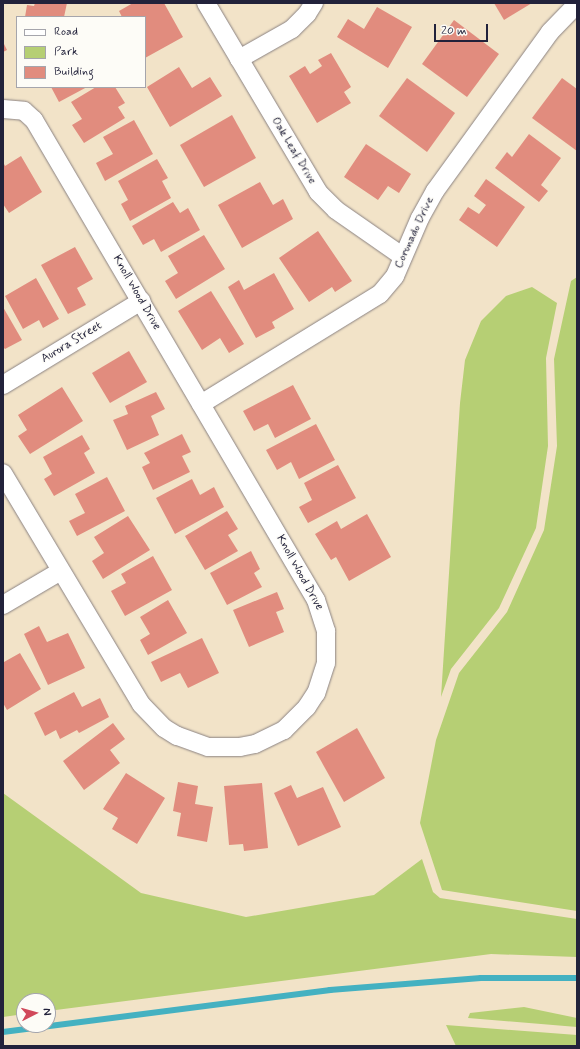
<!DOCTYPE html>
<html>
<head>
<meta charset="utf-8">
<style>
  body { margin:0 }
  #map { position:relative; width:580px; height:1049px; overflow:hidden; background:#f2e3c8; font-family:Mynerve,sans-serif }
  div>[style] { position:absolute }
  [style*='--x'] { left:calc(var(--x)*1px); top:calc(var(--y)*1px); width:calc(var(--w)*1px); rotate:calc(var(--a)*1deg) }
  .green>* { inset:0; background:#b6cf74 }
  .stream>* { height:5.5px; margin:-2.75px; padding:0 2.75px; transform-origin:2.75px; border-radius:2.75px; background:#44b1c1 }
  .building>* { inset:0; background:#e18c7e }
  .roads { filter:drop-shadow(0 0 1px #8a8282) drop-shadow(0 0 1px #8a8282) }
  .minor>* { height:18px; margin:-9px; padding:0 9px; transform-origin:9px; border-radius:9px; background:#fff }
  span { translate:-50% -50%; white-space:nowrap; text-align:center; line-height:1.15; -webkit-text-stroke:3px #fdfcf7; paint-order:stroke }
  .street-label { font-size:12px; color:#22223b }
  .frame { position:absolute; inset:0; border:4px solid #22223b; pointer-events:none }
  .legend { position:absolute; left:16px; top:16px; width:130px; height:72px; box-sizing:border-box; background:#fdfcf7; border:1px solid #a5a5ac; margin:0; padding:5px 7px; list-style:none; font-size:12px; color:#22223b }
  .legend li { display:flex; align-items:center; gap:8px; height:20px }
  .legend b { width:20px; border:1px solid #a5a5ac }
  .north { position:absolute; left:16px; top:993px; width:40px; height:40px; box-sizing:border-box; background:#fdfcf7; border:1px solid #a5a5ac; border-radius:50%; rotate:84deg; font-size:11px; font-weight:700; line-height:16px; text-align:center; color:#22223b }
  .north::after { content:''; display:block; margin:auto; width:14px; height:18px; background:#d1495b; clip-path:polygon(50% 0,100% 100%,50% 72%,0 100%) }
  .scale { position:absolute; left:434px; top:24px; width:54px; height:18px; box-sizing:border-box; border:2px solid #22223b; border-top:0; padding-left:5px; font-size:12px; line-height:14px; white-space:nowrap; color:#22223b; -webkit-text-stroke:3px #fdfcf7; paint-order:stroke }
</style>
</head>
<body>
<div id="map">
  <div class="green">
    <div style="clip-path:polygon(577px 277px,577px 911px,442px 890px,420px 823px,436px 740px,459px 673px,507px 612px,544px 530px,557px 446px,554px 359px,571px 281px)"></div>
    <div style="clip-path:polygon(532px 287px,557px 303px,546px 358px,548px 446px,536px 528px,499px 608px,451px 669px,441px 697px,460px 403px,465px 360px,481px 321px,506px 296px)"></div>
    <div style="clip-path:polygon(3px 793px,141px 893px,246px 917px,374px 895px,422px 859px,433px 892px,440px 898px,577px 919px,577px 957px,491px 954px,48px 1011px,48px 1001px,24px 1001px,24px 1014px,3px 1017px)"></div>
    <div style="clip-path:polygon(524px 1007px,577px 1018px,577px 1027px,468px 1018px,470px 1013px)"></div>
    <div style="clip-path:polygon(446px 1025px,577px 1035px,577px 1046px,456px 1046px)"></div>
  </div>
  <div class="stream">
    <div style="--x:3;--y:1032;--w:330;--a:-7.3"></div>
    <div style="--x:330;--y:990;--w:151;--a:-4.5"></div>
    <div style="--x:481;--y:978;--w:96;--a:0"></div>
  </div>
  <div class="building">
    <div style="clip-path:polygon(35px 3px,67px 3px,64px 17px,25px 17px,27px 5px,34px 6px)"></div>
    <div style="clip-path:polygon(133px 3px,164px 3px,183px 37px,145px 58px,145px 17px,122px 17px,119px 11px)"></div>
    <div style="clip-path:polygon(494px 3px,532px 3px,504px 20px)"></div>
    <div style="clip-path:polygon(377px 7px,412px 27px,388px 68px,337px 37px,348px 19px,364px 29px)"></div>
    <div style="clip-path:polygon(454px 20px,499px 54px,467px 97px,422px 64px)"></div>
    <div style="clip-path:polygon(3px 42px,7px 50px,3px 52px)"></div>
    <div style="clip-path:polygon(331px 53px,351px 87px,344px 92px,351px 103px,317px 123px,289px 76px,305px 66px,310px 74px,322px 66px,318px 60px)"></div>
    <div style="clip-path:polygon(179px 67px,192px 88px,210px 77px,222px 96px,170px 127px,147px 87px)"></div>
    <div style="clip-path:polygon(407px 78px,455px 113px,427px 152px,379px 116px)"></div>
    <div style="clip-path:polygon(562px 78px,577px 89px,577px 151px,532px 118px)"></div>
    <div style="clip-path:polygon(51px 87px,87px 87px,59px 102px)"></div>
    <div style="clip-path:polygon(96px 87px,115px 87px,125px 103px,118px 107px,125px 118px,84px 143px,72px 125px,82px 119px,71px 102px)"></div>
    <div style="clip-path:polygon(232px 115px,256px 158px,204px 187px,180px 145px)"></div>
    <div style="clip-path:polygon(134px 120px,153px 154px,105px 181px,96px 163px,113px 154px,103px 137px)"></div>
    <div style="clip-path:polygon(529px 134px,561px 158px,541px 185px,548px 191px,539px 202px,495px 168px,507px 152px,512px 157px)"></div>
    <div style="clip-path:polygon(366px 144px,411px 174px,399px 193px,388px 186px,378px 200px,344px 177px)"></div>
    <div style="clip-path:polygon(21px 156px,42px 192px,9px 213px,3px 204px,3px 162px,5px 166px)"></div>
    <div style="clip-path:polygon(157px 159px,168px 178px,162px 181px,171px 198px,130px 221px,121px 204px,128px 200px,118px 181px)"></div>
    <div style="clip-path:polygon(486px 179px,525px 207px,497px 247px,459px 220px,468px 207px,479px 214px,486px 205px,474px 196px)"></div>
    <div style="clip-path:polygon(260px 182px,273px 205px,283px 199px,293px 219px,242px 248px,218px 205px)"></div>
    <div style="clip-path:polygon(173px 202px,180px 213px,188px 208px,200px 230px,161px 252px,154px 239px,143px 245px,132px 226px)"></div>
    <div style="clip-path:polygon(318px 231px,352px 281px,335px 292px,332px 287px,309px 302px,279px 258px)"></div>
    <div style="clip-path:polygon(204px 235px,225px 269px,176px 299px,165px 281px,178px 273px,168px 256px)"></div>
    <div style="clip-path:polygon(75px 247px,93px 279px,77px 288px,86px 305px,68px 314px,41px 265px)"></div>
    <div style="clip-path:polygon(274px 273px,294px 309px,272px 322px,275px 328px,256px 338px,228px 287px,239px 280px,244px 290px)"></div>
    <div style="clip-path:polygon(36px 278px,59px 319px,43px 328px,39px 320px,23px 329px,5px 296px)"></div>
    <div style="clip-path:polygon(211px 291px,244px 344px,229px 353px,220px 338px,202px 350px,178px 311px)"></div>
    <div style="clip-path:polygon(3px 307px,22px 340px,5px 349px,3px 347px)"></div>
    <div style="clip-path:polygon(129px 351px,147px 382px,110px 403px,92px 373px)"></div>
    <div style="clip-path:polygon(293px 385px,311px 419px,275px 438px,268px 424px,254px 431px,243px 411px)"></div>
    <div style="clip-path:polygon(62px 387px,83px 421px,30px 454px,18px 436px,27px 430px,18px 415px)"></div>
    <div style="clip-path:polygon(156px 392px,165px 409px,151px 416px,159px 435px,127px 450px,113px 420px,128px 414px,125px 406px)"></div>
    <div style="clip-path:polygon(316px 424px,335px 460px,299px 479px,291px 462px,277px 470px,266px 450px)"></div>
    <div style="clip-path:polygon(182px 434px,191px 452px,182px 456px,190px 472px,153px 490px,142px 467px,150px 463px,144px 453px)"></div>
    <div style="clip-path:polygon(82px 435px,90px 449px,84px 453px,95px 473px,54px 496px,44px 479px,52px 474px,43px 457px)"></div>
    <div style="clip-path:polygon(338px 465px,356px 498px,308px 523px,299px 507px,312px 500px,304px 483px)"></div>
    <div style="clip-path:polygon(107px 477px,125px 511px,77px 536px,69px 521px,85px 513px,75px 494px)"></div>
    <div style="clip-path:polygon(192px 479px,200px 495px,214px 487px,224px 507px,175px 534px,156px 498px)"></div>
    <div style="clip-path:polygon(227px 511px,238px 529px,228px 535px,238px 551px,205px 570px,185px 536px)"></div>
    <div style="clip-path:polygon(367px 514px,391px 557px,349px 581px,336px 557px,331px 560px,315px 534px,337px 521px,341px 529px)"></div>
    <div style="clip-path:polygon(128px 516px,150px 550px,103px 579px,92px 561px,104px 553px,94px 537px)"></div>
    <div style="clip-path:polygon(251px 551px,260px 569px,254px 573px,262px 587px,227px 605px,210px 573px)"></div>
    <div style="clip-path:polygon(153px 556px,172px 590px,125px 616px,111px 591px,126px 583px,121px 574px)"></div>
    <div style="clip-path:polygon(277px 592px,284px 609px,276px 612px,284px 632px,249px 647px,233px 610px)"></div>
    <div style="clip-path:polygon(168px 600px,187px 633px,148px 655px,140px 640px,150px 634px,140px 617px)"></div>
    <div style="clip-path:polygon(39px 626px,47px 642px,68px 633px,85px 668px,48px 685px,24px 634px)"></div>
    <div style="clip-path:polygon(202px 638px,219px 673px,188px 688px,180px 673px,161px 682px,151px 662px)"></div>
    <div style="clip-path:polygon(20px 653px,41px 689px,7px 710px,3px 703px,3px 661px,4px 662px)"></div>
    <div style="clip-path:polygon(74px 692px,82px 707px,100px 698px,109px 717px,79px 733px,77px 730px,60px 739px,56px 730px,45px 736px,34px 713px)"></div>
    <div style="clip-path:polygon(113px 723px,125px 739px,110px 750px,120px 763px,84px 790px,63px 761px)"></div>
    <div style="clip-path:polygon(357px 728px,385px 778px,344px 802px,316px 752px)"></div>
    <div style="clip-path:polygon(126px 773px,165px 798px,137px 844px,112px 829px,118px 818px,103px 809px)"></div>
    <div style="clip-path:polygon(178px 782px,198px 786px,195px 804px,213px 807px,207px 842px,177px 836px,181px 813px,173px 811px)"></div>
    <div style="clip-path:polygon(262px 783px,268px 848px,244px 851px,243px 844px,229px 845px,224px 786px)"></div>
    <div style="clip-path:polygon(291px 785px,297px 798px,323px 787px,341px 827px,298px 846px,274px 793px)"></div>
  </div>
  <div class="roads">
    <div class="minor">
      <div style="--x:206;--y:3;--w:220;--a:59.3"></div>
      <div style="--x:318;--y:192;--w:25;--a:45"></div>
      <div style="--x:336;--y:210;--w:80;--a:34.9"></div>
      <div style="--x:239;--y:59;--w:61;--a:-29.5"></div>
      <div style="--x:292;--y:29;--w:21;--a:-45"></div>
      <div style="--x:307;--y:14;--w:13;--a:-58"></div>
      <div style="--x:3;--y:109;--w:21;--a:5"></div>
      <div style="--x:24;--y:111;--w:13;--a:42"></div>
      <div style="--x:34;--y:120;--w:557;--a:59.57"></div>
      <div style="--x:316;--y:600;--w:33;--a:72"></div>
      <div style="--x:326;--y:631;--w:32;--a:90"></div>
      <div style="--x:326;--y:663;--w:32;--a:108"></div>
      <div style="--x:316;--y:693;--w:17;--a:123"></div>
      <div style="--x:307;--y:707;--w:33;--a:135"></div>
      <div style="--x:284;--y:730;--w:32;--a:154"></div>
      <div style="--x:255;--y:744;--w:15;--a:169"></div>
      <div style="--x:240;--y:747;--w:32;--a:180"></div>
      <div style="--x:208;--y:747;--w:33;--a:-160"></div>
      <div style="--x:177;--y:736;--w:15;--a:-148"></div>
      <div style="--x:164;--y:728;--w:33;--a:-134"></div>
      <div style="--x:141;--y:704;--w:269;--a:-120.9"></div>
      <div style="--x:3;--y:385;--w:162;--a:-31.3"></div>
      <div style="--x:201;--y:404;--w:210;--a:-31.6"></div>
      <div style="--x:380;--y:294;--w:23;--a:-50"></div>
      <div style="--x:395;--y:276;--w:63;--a:-66.7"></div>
      <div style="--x:420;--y:218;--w:31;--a:-61"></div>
      <div style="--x:435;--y:191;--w:196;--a:-54.1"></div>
      <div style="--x:550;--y:32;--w:39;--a:-46"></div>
      <div style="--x:3;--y:605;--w:67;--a:-30.4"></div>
    </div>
  </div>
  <div class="street-label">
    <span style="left:293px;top:151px;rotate:59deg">Oak Leaf Drive</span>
    <span style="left:415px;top:233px;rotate:-65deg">Coronado Drive</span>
    <span style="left:136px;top:293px;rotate:60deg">Knoll Wood Drive</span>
    <span style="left:72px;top:343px;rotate:-31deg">Aurora Street</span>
    <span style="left:299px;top:573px;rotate:61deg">Knoll Wood Drive</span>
  </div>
  <div class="frame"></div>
  <ul class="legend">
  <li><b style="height:5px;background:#fff"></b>Road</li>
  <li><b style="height:11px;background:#b6cf74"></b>Park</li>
  <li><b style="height:11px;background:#e18c7e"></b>Building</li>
  </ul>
  <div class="north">N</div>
  <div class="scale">20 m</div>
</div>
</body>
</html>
